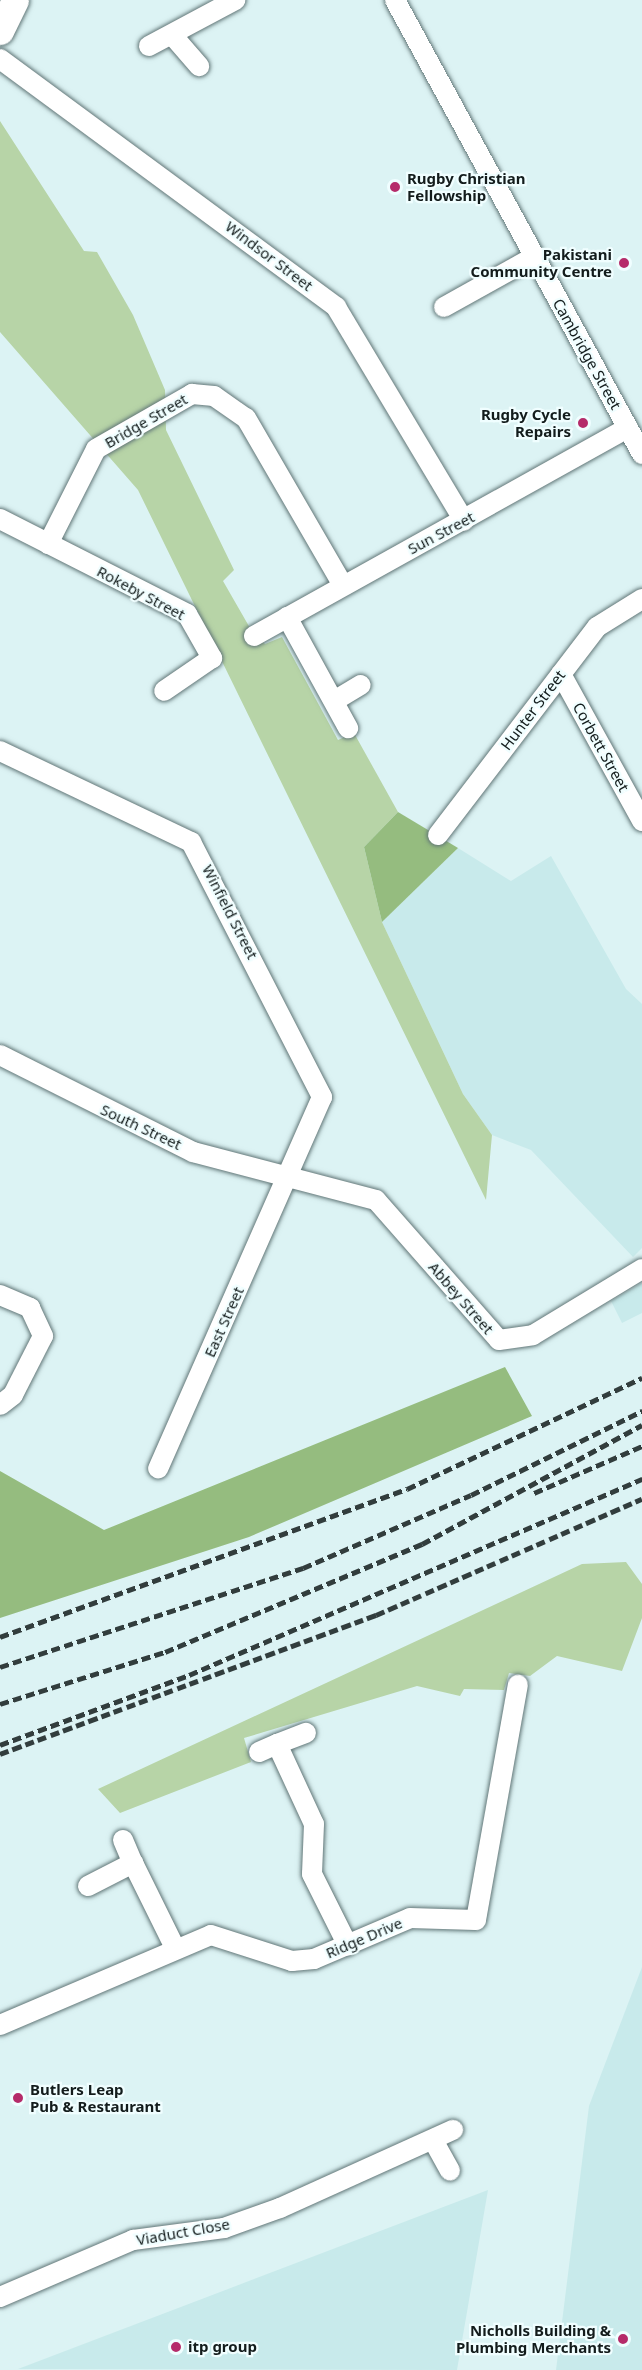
<!DOCTYPE html>
<html>
<head>
<meta charset="utf-8">
<style>
  body { margin:0 }
  #map { position:relative; width:642px; height:2370px; overflow:hidden; background:#dcf3f4; font-family:"Noto Sans",sans-serif }
  div>[style] { position:absolute }
  [style*='--x'] { left:calc(var(--x)*1px); top:calc(var(--y)*1px); width:calc(var(--w)*1px); rotate:calc(var(--a)*1deg) }
  .built>* { inset:0; background:#c8eaeb }
  .green>* { inset:0; background:#b7d4a7 }
  .forest>* { inset:0; background:#95bc7f }
  .roads { filter:drop-shadow(0 0 2px #617677) drop-shadow(0 0 2px #617677) }
  .street>* { height:20px; margin:-10px; padding:0 10px; transform-origin:10px; border-radius:10px; background:#fff }
  .secondary>* { height:27px; margin:-13.5px; padding:0 13.5px; transform-origin:13.5px; border-radius:13.5px; background:#fff }
  .rail>* { height:4.5px; margin-top:-2.25px; transform-origin:0; background:repeating-linear-gradient(90deg,#323d3d 0 9px,transparent 0 13.5px) }
  .dots>* { width:16px; height:16px; translate:-50% -50%; box-sizing:border-box; border:3px solid #f0feff; border-radius:50% }
  span { translate:-50% -50%; white-space:nowrap; text-align:center; line-height:1.15; -webkit-text-stroke:4.5px #f0feff; paint-order:stroke }
  .poi-label { font-size:15px; color:#131c1c; font-weight:700 }
  .left { translate:0 -50%; text-align:left }
  .right { translate:-100% -50%; text-align:right }
  .street-label { font-size:15px; color:#131c1c }
</style>
</head>
<body>
<div id="map">
  <div class="built">
    <div style="clip-path:polygon(458px 848px,511px 881px,551px 856px,626px 989px,642px 1004px,642px 1248px,633px 1257px,531px 1150px,492px 1135px,463px 1094px,382px 922px)"></div>
    <div style="clip-path:polygon(642px 1283px,642px 1313px,622px 1323px,611px 1301px)"></div>
    <div style="clip-path:polygon(642px 1967px,642px 2370px,556px 2370px,589px 2106px)"></div>
    <div style="clip-path:polygon(488px 2190px,457px 2370px,18px 2369px)"></div>
  </div>
  <div class="green">
    <div style="clip-path:polygon(0 121px,84px 251px,97px 252px,133px 315px,165px 390px,166px 430px,234px 570px,223px 581px,250px 628px,265px 644px,282px 637px,338px 740px,354px 733px,398px 812px,364px 847px,382px 922px,463px 1094px,492px 1135px,486px 1200px,138px 490px,0 332px)"></div>
    <div style="clip-path:polygon(626px 1562px,642px 1584px,642px 1618px,622px 1671px,557px 1656px,530px 1676px,509px 1673px,504px 1690px,464px 1689px,460px 1696px,417px 1686px,244px 1738px,251px 1762px,120px 1813px,98px 1789px,582px 1564px)"></div>
  </div>
  <div class="forest">
    <div style="clip-path:polygon(398px 812px,458px 848px,382px 922px,364px 847px)"></div>
    <div style="clip-path:polygon(505px 1367px,532px 1416px,249px 1537px,0 1618px,0 1471px,104px 1530px)"></div>
  </div>
  <div class="roads">
    <div class="street">
      <div style="--x:395;--y:0;--w:517;--a:61.45"></div>
      <div style="--x:173;--y:36;--w:40;--a:49"></div>
      <div style="--x:149;--y:46;--w:98;--a:-28.1"></div>
      <div style="--x:0;--y:59;--w:418;--a:36.4"></div>
      <div style="--x:336;--y:307;--w:249;--a:59.1"></div>
      <div style="--x:444;--y:307;--w:103;--a:-29.1"></div>
      <div style="--x:0;--y:519;--w:210;--a:26.9"></div>
      <div style="--x:187;--y:614;--w:51;--a:60.4"></div>
      <div style="--x:212;--y:658;--w:58;--a:145.5"></div>
      <div style="--x:48;--y:544;--w:106;--a:-63.2"></div>
      <div style="--x:96;--y:449;--w:111;--a:-29.8"></div>
      <div style="--x:192;--y:394;--w:22;--a:5"></div>
      <div style="--x:214;--y:396;--w:39;--a:35"></div>
      <div style="--x:246;--y:418;--w:193;--a:59.9"></div>
      <div style="--x:287;--y:617;--w:127;--a:61.2"></div>
      <div style="--x:254;--y:636;--w:428;--a:-29.1"></div>
      <div style="--x:561;--y:674;--w:168;--a:61.1"></div>
      <div style="--x:334;--y:701;--w:31;--a:-31"></div>
      <div style="--x:0;--y:751;--w:212;--a:25.5"></div>
      <div style="--x:191;--y:842;--w:287;--a:62.8"></div>
      <div style="--x:322;--y:1097;--w:406;--a:113.8"></div>
      <div style="--x:438;--y:835;--w:262;--a:-52.6"></div>
      <div style="--x:597;--y:627;--w:53;--a:-31.9"></div>
      <div style="--x:0;--y:1055;--w:216;--a:26.7"></div>
      <div style="--x:193;--y:1152;--w:189;--a:14.7"></div>
      <div style="--x:376;--y:1200;--w:186;--a:48.7"></div>
      <div style="--x:499;--y:1340;--w:34;--a:-8"></div>
      <div style="--x:533;--y:1335;--w:127;--a:-31.2"></div>
      <div style="--x:0;--y:1295;--w:33;--a:23"></div>
      <div style="--x:30;--y:1308;--w:31;--a:65"></div>
      <div style="--x:43;--y:1336;--w:66;--a:117"></div>
      <div style="--x:13;--y:1395;--w:16;--a:142"></div>
      <div style="--x:277;--y:1744;--w:31;--a:-21"></div>
      <div style="--x:259;--y:1752;--w:20;--a:-24"></div>
      <div style="--x:277;--y:1744;--w:88;--a:65.2"></div>
      <div style="--x:314;--y:1824;--w:50;--a:92.3"></div>
      <div style="--x:312;--y:1874;--w:80;--a:63.4"></div>
      <div style="--x:123;--y:1840;--w:25;--a:67"></div>
      <div style="--x:88;--y:1886;--w:51;--a:-27.1"></div>
      <div style="--x:133;--y:1863;--w:95;--a:63.7"></div>
      <div style="--x:0;--y:2025;--w:229;--a:-23.1"></div>
      <div style="--x:211;--y:1935;--w:85;--a:17.8"></div>
      <div style="--x:292;--y:1961;--w:22;--a:-5"></div>
      <div style="--x:314;--y:1959;--w:104;--a:-23.1"></div>
      <div style="--x:410;--y:1918;--w:66;--a:1.7"></div>
      <div style="--x:476;--y:1920;--w:239;--a:-79.9"></div>
      <div style="--x:433;--y:2140;--w:35;--a:61"></div>
      <div style="--x:0;--y:2297;--w:145;--a:-23.2"></div>
      <div style="--x:133;--y:2240;--w:92;--a:-7.5"></div>
      <div style="--x:224;--y:2228;--w:59;--a:-19.7"></div>
      <div style="--x:280;--y:2208;--w:190;--a:-24.3"></div>
    </div>
    <div class="secondary">
      <div style="--x:0;--y:31;--w:34;--a:-64"></div>
    </div>
  </div>
  <div class="rail">
    <div style="--x:534;--y:1493;--w:118;--a:-23.5"></div>
    <div style="--x:0;--y:1637;--w:433;--a:-20"></div>
    <div style="--x:407;--y:1489;--w:260;--a:-25.3"></div>
    <div style="--x:0;--y:1667;--w:319;--a:-18.1"></div>
    <div style="--x:303;--y:1568;--w:183;--a:-23.5"></div>
    <div style="--x:471;--y:1495;--w:191;--a:-26.2"></div>
    <div style="--x:0;--y:1704;--w:173;--a:-17.5"></div>
    <div style="--x:165;--y:1652;--w:279;--a:-22.8"></div>
    <div style="--x:422;--y:1544;--w:250;--a:-28.4"></div>
    <div style="--x:0;--y:1745;--w:202;--a:-20.3"></div>
    <div style="--x:189;--y:1675;--w:494;--a:-23.4"></div>
    <div style="--x:0;--y:1754;--w:401;--a:-20.3"></div>
    <div style="--x:376;--y:1615;--w:290;--a:-23.6"></div>
  </div>
  <div class="dots">
    <div style="left:395px;top:187px;background:#b52b6a"></div>
    <div style="left:624px;top:263px;background:#b52b6a"></div>
    <div style="left:583px;top:423px;background:#b52b6a"></div>
    <div style="left:18px;top:2098px;background:#b52b6a"></div>
    <div style="left:623px;top:2339px;background:#b52b6a"></div>
    <div style="left:176px;top:2347px;background:#b52b6a"></div>
  </div>
  <div class="poi-label">
    <span class="left" style="left:407px;top:187px">Rugby Christian<br>Fellowship</span>
    <span class="right" style="left:612px;top:263px">Pakistani<br>Community Centre</span>
    <span class="right" style="left:571px;top:423px">Rugby Cycle<br>Repairs</span>
    <span class="left" style="left:30px;top:2098px">Butlers Leap<br>Pub &amp; Restaurant</span>
    <span class="right" style="left:611px;top:2339px">Nicholls Building &amp;<br>Plumbing Merchants</span>
    <span class="left" style="left:188px;top:2347px">itp group</span>
  </div>
  <div class="street-label">
    <span style="left:269px;top:256px;rotate:37deg">Windsor Street</span>
    <span style="left:587px;top:354px;rotate:61deg">Cambridge Street</span>
    <span style="left:146px;top:421px;rotate:-30deg">Bridge Street</span>
    <span style="left:441px;top:533px;rotate:-28deg">Sun Street</span>
    <span style="left:141px;top:593px;rotate:28deg">Rokeby Street</span>
    <span style="left:533px;top:710px;rotate:-53deg">Hunter Street</span>
    <span style="left:601px;top:747px;rotate:61deg">Corbett Street</span>
    <span style="left:230px;top:912px;rotate:63deg">Winfield Street</span>
    <span style="left:141px;top:1127px;rotate:25deg">South Street</span>
    <span style="left:461px;top:1298px;rotate:49deg">Abbey Street</span>
    <span style="left:224px;top:1322px;rotate:-66deg">East Street</span>
    <span style="left:364px;top:1938px;rotate:-23deg">Ridge Drive</span>
    <span style="left:183px;top:2232px;rotate:-10deg">Viaduct Close</span>
  </div>
</div>
</body>
</html>
